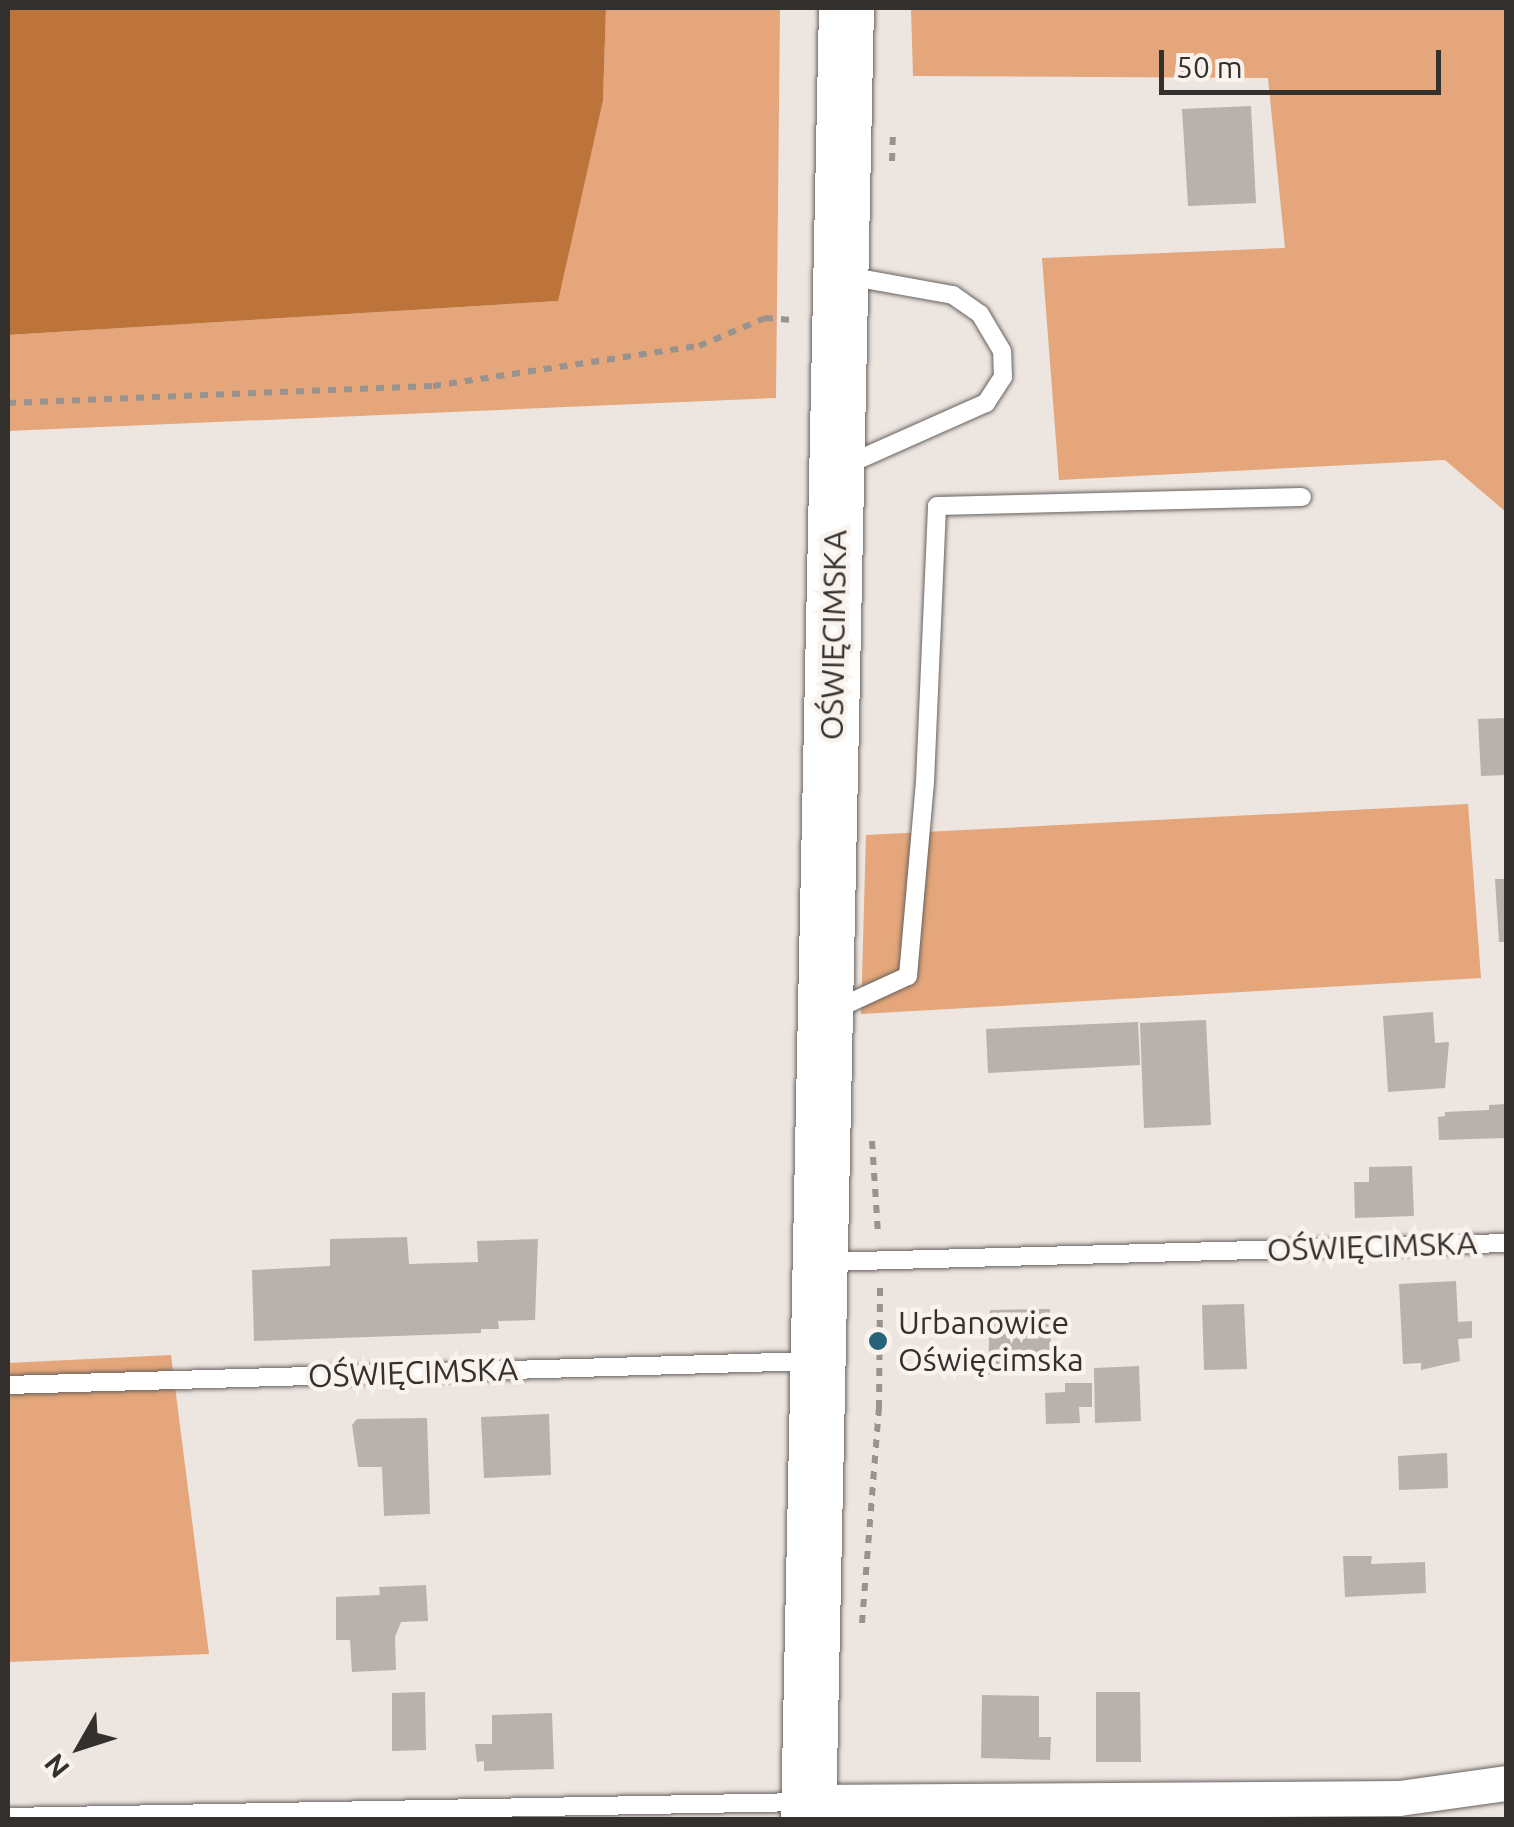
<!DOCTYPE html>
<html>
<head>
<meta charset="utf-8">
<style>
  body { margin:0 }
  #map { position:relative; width:1514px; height:1827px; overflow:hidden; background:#ece5e0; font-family:Ubuntu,sans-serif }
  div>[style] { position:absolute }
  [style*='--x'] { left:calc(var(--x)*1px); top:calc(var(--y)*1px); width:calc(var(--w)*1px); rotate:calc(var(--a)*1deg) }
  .green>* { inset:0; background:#e4a67a }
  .water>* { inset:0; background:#bd743a }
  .building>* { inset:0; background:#b8b1ac }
  .path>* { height:6px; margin-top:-3px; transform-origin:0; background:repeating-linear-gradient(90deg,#98938f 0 8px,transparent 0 16px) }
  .roads { filter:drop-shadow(0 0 2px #68615d) drop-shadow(0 0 2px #68615d) }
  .lane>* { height:18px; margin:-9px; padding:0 9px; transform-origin:9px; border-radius:9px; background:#fff }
  .street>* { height:35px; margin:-17.5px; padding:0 17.5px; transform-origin:17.5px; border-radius:17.5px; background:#fff }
  .highway>* { height:55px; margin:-27.5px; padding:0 27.5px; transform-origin:27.5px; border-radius:27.5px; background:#fff }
  .dots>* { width:28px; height:28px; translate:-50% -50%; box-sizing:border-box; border:5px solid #f9f2ed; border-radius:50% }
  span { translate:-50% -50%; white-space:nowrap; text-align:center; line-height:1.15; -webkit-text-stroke:9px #f9f2ed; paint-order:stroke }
  .street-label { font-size:32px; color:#33302e }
  .poi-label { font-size:32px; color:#33302e }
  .left { translate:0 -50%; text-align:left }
  .frame { position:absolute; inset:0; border:10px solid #33302e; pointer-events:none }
  .north { position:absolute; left:30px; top:1697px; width:100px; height:100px; -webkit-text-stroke:8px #f9f2ed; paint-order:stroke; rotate:231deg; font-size:28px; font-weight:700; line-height:40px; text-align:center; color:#33302e }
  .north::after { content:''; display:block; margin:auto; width:35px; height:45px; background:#33302e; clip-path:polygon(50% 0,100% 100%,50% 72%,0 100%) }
  .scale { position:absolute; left:1159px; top:50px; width:282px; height:45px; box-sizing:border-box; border:5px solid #33302e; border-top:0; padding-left:12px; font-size:30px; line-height:35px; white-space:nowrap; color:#33302e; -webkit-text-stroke:8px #f9f2ed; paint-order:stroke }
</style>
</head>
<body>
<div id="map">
  <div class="green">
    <div style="clip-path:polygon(606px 8px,780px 8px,776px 398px,8px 431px,8px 335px,557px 301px,603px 101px)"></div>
    <div style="clip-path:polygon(911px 8px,1506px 8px,1506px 512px,1445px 460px,1059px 480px,1042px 258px,1285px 248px,1268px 78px,913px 76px)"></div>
    <div style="clip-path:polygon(1468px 804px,1481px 978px,861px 1014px,866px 835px)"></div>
    <div style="clip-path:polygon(171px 1355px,209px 1654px,8px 1662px,8px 1363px)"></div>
  </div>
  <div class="water">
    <div style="clip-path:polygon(8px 8px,606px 8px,603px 101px,558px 301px,8px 335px)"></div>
  </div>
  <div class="building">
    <div style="clip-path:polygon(1251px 106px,1256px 203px,1188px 206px,1182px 109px)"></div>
    <div style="clip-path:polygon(1506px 718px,1506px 775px,1481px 776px,1478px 719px)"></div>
    <div style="clip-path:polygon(1495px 879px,1506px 879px,1506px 942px,1499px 942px)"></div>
    <div style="clip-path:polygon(1433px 1012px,1435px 1043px,1449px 1042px,1445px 1088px,1388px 1092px,1383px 1016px)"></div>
    <div style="clip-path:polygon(1206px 1020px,1211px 1125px,1144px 1128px,1140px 1023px)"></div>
    <div style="clip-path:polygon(1138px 1022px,1140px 1065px,988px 1073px,986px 1029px)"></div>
    <div style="clip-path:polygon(1506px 1104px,1506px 1138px,1439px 1140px,1438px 1117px,1445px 1116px,1445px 1112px,1489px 1110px,1489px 1105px)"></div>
    <div style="clip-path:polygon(1412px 1166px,1414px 1216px,1355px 1218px,1354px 1182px,1369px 1182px,1369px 1167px)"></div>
    <div style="clip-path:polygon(407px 1237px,409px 1264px,478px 1262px,477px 1241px,538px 1239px,535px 1320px,498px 1321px,499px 1329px,481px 1329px,481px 1333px,254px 1341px,252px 1270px,330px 1266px,330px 1239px)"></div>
    <div style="clip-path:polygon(1456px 1281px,1458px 1322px,1472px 1321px,1472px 1338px,1458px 1339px,1460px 1361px,1421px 1370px,1421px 1363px,1403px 1364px,1399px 1284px)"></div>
    <div style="clip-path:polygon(1244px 1304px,1247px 1369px,1204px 1370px,1202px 1305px)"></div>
    <div style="clip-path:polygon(1050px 1309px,1051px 1373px,988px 1374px,990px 1310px)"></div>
    <div style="clip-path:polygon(1139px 1366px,1141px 1421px,1095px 1423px,1094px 1368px)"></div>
    <div style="clip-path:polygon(1065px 1383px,1092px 1383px,1092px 1407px,1079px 1407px,1080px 1423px,1046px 1424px,1045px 1393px,1065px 1392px)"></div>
    <div style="clip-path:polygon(549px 1414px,551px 1475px,484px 1478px,481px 1417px)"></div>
    <div style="clip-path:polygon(427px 1418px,430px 1514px,384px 1516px,382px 1467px,358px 1467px,352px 1425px,357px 1419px)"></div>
    <div style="clip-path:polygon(1447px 1453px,1448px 1488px,1399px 1490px,1398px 1456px)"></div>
    <div style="clip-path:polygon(1343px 1556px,1372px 1556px,1371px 1564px,1425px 1562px,1426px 1593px,1345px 1597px)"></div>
    <div style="clip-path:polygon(426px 1585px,428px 1621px,401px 1622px,395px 1637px,396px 1670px,352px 1672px,350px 1640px,336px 1640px,336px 1597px,380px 1595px,379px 1587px)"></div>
    <div style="clip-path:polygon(425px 1692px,426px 1750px,392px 1751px,392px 1693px)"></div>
    <div style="clip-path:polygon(1096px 1692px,1140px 1692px,1141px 1762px,1096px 1762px)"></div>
    <div style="clip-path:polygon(982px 1695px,1039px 1696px,1039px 1737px,1051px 1737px,1050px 1760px,981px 1758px)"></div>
    <div style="clip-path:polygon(552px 1713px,554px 1769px,484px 1771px,484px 1761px,477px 1762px,475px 1744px,492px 1744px,492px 1715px)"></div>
  </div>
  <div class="path">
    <div style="--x:892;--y:161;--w:32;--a:-88"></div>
    <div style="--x:8;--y:403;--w:425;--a:-2.3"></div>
    <div style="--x:433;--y:386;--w:269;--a:-8.6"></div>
    <div style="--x:699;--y:346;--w:72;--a:-23"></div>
    <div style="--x:765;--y:318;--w:28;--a:4"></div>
    <div style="--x:872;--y:1141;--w:93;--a:86.3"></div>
    <div style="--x:862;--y:1623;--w:216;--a:-85.5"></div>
    <div style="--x:879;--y:1408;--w:122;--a:-89.5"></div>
  </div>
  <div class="roads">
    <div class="lane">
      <div style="--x:842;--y:467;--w:158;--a:-24"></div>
      <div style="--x:986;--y:403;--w:31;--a:-57"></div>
      <div style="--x:1003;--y:377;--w:26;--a:-92"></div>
      <div style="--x:1002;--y:351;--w:43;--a:-120.7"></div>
      <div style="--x:980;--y:314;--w:33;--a:-145"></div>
      <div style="--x:953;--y:295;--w:108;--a:-169.8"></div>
      <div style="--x:834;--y:1010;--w:81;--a:-24.7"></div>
      <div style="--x:908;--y:976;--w:195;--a:-85"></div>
      <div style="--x:925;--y:782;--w:276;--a:-87.5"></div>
      <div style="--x:937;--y:506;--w:365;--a:-1.4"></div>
      <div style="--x:823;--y:1262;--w:683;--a:-1.59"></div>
      <div style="--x:8;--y:1385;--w:804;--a:-1.71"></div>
      <div style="--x:8;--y:1817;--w:794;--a:-1.08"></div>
    </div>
    <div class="street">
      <div style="--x:808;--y:1802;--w:591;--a:-0.39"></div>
      <div style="--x:1399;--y:1798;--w:108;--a:-8"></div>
    </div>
    <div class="highway">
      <div style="--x:808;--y:1820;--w:1812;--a:-88.8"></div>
    </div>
  </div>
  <div class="dots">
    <div style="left:878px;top:1341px;background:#256379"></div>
  </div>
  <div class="street-label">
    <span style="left:833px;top:635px;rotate:-89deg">OŚWIĘCIMSKA</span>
    <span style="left:1372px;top:1246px;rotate:-2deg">OŚWIĘCIMSKA</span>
    <span style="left:413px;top:1372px;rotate:-2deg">OŚWIĘCIMSKA</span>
  </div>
  <div class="poi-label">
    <span class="left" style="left:898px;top:1341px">Urbanowice<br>Oświęcimska</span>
  </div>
  <div class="frame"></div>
  <div class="north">N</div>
  <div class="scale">50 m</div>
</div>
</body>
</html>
